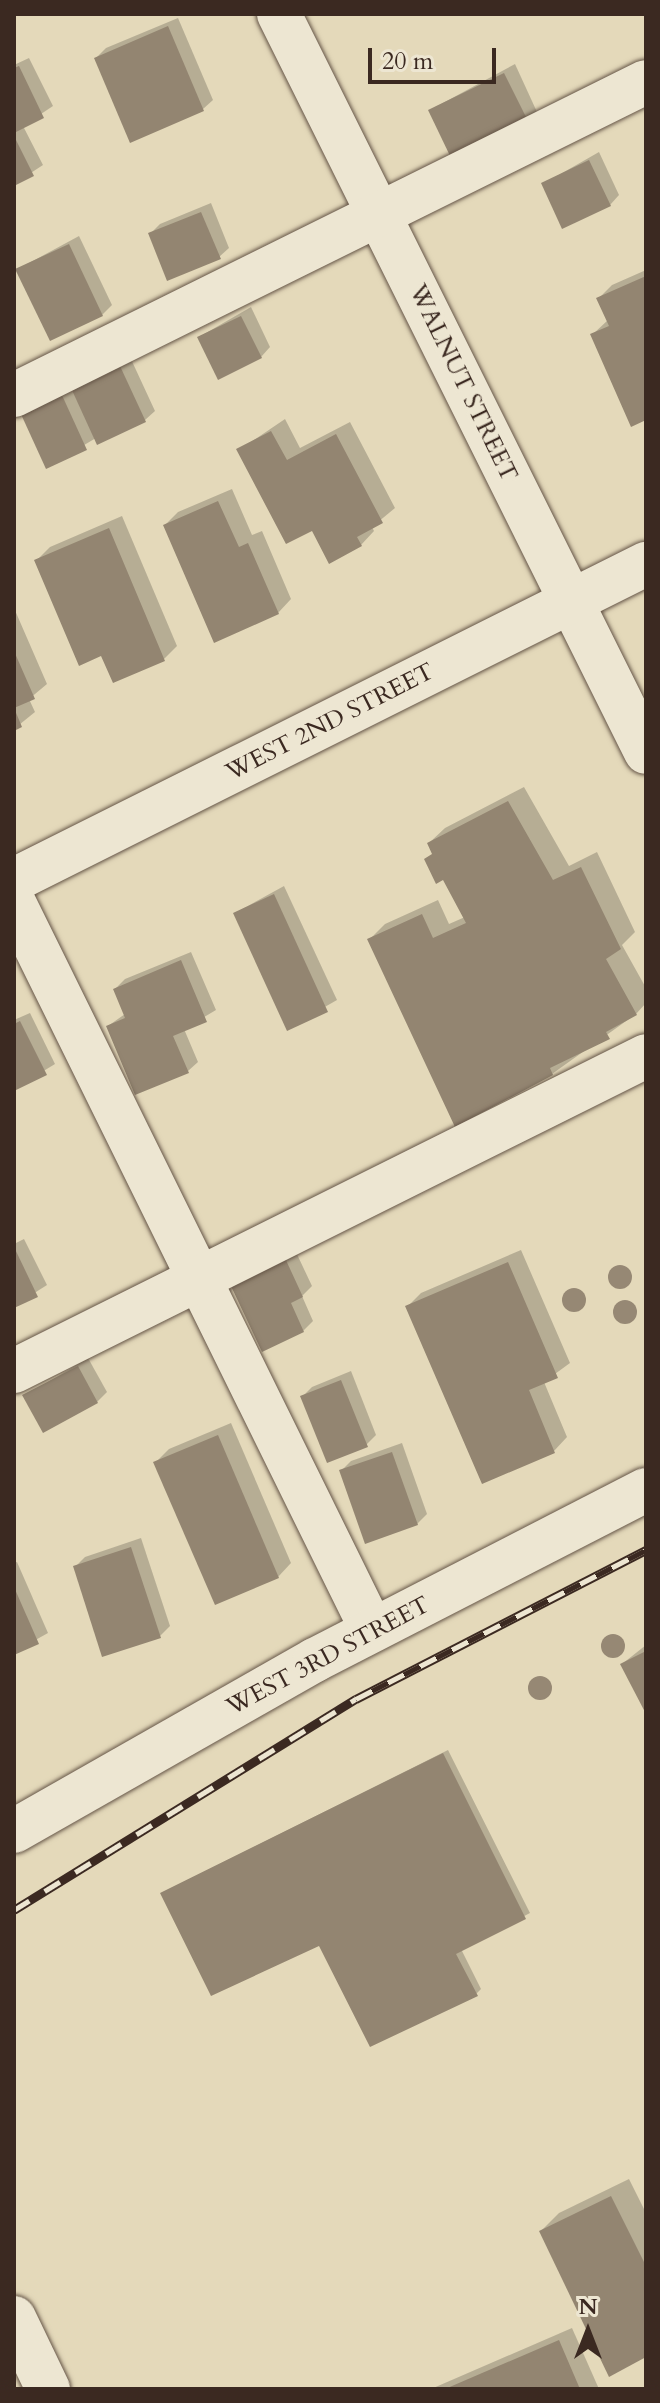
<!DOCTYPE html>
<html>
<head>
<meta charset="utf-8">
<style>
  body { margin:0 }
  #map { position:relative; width:660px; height:2403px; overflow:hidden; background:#e4d9ba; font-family:Cardo,serif }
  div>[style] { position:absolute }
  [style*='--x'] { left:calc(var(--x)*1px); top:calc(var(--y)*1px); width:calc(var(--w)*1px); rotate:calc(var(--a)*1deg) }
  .shadow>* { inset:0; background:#0003 }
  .building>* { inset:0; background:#938571 }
  .roads { filter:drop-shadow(0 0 2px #655547) drop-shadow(0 0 2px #655547) }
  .minor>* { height:44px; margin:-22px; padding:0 22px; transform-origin:22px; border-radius:22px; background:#ede6d2 }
  .rail>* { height:9px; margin-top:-4.5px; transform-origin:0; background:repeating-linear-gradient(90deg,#ede6d2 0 18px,#3b2921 0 36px); box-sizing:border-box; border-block:2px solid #3b2921 }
  .trees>* { width:24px; height:24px; margin:-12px; border-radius:50%; background:#968874 }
  span { translate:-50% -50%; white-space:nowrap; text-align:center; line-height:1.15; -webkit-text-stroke:7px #ede6d2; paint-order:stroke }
  .street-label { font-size:24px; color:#3b2921 }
  .frame { position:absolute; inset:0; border:16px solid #3b2921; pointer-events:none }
  .north { position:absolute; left:548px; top:2291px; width:80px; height:80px; -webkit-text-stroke:6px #ede6d2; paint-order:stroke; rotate:0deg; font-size:22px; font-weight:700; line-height:32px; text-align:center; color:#3b2921 }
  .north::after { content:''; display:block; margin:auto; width:28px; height:36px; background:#3b2921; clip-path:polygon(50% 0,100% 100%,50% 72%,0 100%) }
  .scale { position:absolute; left:368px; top:48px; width:128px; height:36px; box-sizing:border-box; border:4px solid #3b2921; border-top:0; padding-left:10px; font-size:24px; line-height:28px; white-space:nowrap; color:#3b2921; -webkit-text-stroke:6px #ede6d2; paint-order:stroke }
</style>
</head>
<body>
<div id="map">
  <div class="shadow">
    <div style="clip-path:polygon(178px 18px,213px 100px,203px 109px,96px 58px,106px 48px)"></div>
    <div style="clip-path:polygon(29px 58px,53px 106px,23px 126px,43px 165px,14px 184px,14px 65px)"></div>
    <div style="clip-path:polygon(515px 64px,537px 112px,527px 122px,430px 110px)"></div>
    <div style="clip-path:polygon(599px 152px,619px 195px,610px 205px,543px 184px)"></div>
    <div style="clip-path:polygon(211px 203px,229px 248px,219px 257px,150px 234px,160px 224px)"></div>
    <div style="clip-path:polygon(79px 236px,112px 305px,102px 315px,18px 269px)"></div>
    <div style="clip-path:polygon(646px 270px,646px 418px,592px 335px,608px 320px,599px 298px,612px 285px)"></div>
    <div style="clip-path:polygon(251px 307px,270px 347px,261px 357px,199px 337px)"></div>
    <div style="clip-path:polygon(130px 357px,155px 411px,145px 420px,96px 438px,47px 467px,22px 412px)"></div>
    <div style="clip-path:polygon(285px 419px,300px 448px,350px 422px,395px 508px,372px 527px,374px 531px,361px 545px,313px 528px,239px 450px)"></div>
    <div style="clip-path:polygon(232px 489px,252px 535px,262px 531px,291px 599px,278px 613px,165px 525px,178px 512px)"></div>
    <div style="clip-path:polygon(122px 516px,177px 646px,164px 659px,102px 654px,37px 560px,50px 547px)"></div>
    <div style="clip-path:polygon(14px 608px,47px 684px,29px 699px,35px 712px,14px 729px)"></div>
    <div style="clip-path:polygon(524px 787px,569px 866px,597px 852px,635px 932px,622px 945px,646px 988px,646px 1003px,636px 1014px,552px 1074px,369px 940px,385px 924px,438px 900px,449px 924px,465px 917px,429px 843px,445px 828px)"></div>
    <div style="clip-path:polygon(284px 886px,337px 1000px,288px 1028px,235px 913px)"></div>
    <div style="clip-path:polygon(191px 952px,216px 1010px,184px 1029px,198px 1062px,188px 1071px,108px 1026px,125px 1014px,115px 989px,125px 979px)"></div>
    <div style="clip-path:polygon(30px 1013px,55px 1064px,14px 1089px,14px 1020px)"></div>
    <div style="clip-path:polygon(24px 1239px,47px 1285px,14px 1306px,14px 1244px)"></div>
    <div style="clip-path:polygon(295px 1250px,312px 1286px,302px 1296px,313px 1321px,303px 1331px,232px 1284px)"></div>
    <div style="clip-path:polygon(521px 1250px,570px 1363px,544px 1382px,567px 1437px,554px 1451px,408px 1306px,421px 1293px)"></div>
    <div style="clip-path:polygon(88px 1358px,107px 1392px,97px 1402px,25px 1396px)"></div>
    <div style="clip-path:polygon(351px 1371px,376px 1435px,366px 1445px,302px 1397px,312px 1387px)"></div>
    <div style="clip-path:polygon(231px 1423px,291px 1563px,278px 1577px,156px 1462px,169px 1449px)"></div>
    <div style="clip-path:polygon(402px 1443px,427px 1514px,417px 1524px,341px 1471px,351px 1461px)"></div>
    <div style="clip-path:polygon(141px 1538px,170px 1626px,160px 1636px,104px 1654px,75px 1567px,85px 1557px)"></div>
    <div style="clip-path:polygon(17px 1562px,48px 1633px,14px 1652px,14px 1563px)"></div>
    <div style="clip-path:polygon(646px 1645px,646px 1712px,622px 1664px)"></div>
    <div style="clip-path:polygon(448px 1750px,530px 1913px,461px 1949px,481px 1989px,476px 1994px,162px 1893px)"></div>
    <div style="clip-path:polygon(629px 2179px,646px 2213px,646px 2355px,541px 2231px,559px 2213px)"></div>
    <div style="clip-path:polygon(572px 2328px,599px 2389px,431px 2389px)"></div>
  </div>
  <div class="building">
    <div style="clip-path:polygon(168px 26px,204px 111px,130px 143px,94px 58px)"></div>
    <div style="clip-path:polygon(19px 66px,44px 118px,14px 133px,14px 68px)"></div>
    <div style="clip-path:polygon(504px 73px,529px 123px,452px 160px,428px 110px)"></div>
    <div style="clip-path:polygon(14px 136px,34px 176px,14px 186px)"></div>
    <div style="clip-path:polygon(589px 160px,611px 206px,562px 229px,541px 183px)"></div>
    <div style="clip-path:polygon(201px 212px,221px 259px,167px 281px,148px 233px)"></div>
    <div style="clip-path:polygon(69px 244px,103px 316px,50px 341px,15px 269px)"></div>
    <div style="clip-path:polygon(646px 276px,646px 420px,631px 427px,590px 334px,609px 326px,596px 298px)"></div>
    <div style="clip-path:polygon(241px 316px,262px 358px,218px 380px,197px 337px)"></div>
    <div style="clip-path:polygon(120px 366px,146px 422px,97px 445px,71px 388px)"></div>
    <div style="clip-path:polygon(61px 393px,87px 450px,46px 469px,20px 412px)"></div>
    <div style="clip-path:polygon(271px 431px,287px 460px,336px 434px,383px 523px,357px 537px,362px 546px,329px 564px,312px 531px,286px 544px,236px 449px)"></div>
    <div style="clip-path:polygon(218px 501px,239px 547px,248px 543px,279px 614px,214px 643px,163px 525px)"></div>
    <div style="clip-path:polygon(109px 528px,165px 661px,113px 683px,101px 656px,79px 666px,34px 560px)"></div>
    <div style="clip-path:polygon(14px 651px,35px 699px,14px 708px)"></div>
    <div style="clip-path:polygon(14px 708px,22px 727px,14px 731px)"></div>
    <div style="clip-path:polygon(508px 801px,553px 880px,581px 867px,621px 949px,606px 959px,637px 1015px,606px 1032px,610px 1039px,550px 1068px,553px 1075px,455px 1127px,367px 939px,422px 914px,433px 938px,466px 923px,443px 880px,436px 884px,424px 859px,432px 854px,427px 843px)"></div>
    <div style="clip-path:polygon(274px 894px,328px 1012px,287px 1031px,233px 913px)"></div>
    <div style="clip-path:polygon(181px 960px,207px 1022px,173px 1036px,189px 1073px,135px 1095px,106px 1026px,125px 1018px,113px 989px)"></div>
    <div style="clip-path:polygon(20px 1021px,47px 1075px,14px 1091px,14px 1024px)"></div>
    <div style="clip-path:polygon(14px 1247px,38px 1297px,14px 1308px)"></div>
    <div style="clip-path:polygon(285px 1258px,303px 1297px,291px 1303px,304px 1332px,262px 1352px,230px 1284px)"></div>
    <div style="clip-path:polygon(508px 1262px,558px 1378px,529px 1390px,555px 1453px,482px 1484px,405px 1306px)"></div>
    <div style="clip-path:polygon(78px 1366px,98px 1403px,43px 1433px,22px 1395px)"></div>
    <div style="clip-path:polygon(341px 1380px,368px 1447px,327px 1463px,300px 1396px)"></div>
    <div style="clip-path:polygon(218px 1435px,279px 1578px,215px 1605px,153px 1462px)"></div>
    <div style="clip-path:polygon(392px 1452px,418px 1525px,365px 1544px,339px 1470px)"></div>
    <div style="clip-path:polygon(131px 1547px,161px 1638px,102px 1657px,73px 1566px)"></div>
    <div style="clip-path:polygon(14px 1587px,39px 1644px,14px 1655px)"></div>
    <div style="clip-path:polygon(646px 1651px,646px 1714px,620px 1664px)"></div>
    <div style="clip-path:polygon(443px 1753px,526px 1919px,456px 1954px,478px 1996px,370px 2047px,319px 1946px,211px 1996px,160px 1893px)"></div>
    <div style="clip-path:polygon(611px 2196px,646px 2266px,646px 2357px,609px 2377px,539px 2231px)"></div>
    <div style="clip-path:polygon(559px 2340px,580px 2389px,445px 2389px)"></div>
  </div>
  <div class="roads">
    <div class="minor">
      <div style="--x:279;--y:14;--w:824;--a:63.56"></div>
      <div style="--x:14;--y:395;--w:705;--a:-26.35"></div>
      <div style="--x:14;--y:880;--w:707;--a:-26.57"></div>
      <div style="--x:14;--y:903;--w:810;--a:63.78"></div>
      <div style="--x:14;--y:1371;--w:706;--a:-26.49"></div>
      <div style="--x:14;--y:1831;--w:346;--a:-29.6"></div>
      <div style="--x:315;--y:1660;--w:372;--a:-27.2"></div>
      <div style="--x:14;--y:2318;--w:79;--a:64.4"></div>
    </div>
  </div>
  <div class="rail">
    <div style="--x:14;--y:1910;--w:402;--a:-31.7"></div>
    <div style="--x:356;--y:1699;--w:326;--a:-27.2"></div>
  </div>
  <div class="trees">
    <div style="left:620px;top:1277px"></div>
    <div style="left:574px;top:1300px"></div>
    <div style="left:625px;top:1312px"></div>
    <div style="left:613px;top:1646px"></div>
    <div style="left:540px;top:1688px"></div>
  </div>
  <div class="street-label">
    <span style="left:463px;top:383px;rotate:64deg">WALNUT STREET</span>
    <span style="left:330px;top:722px;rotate:-27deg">WEST 2ND STREET</span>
    <span style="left:328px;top:1656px;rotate:-28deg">WEST 3RD STREET</span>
  </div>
  <div class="frame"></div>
  <div class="north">N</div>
  <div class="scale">20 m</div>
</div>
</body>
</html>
